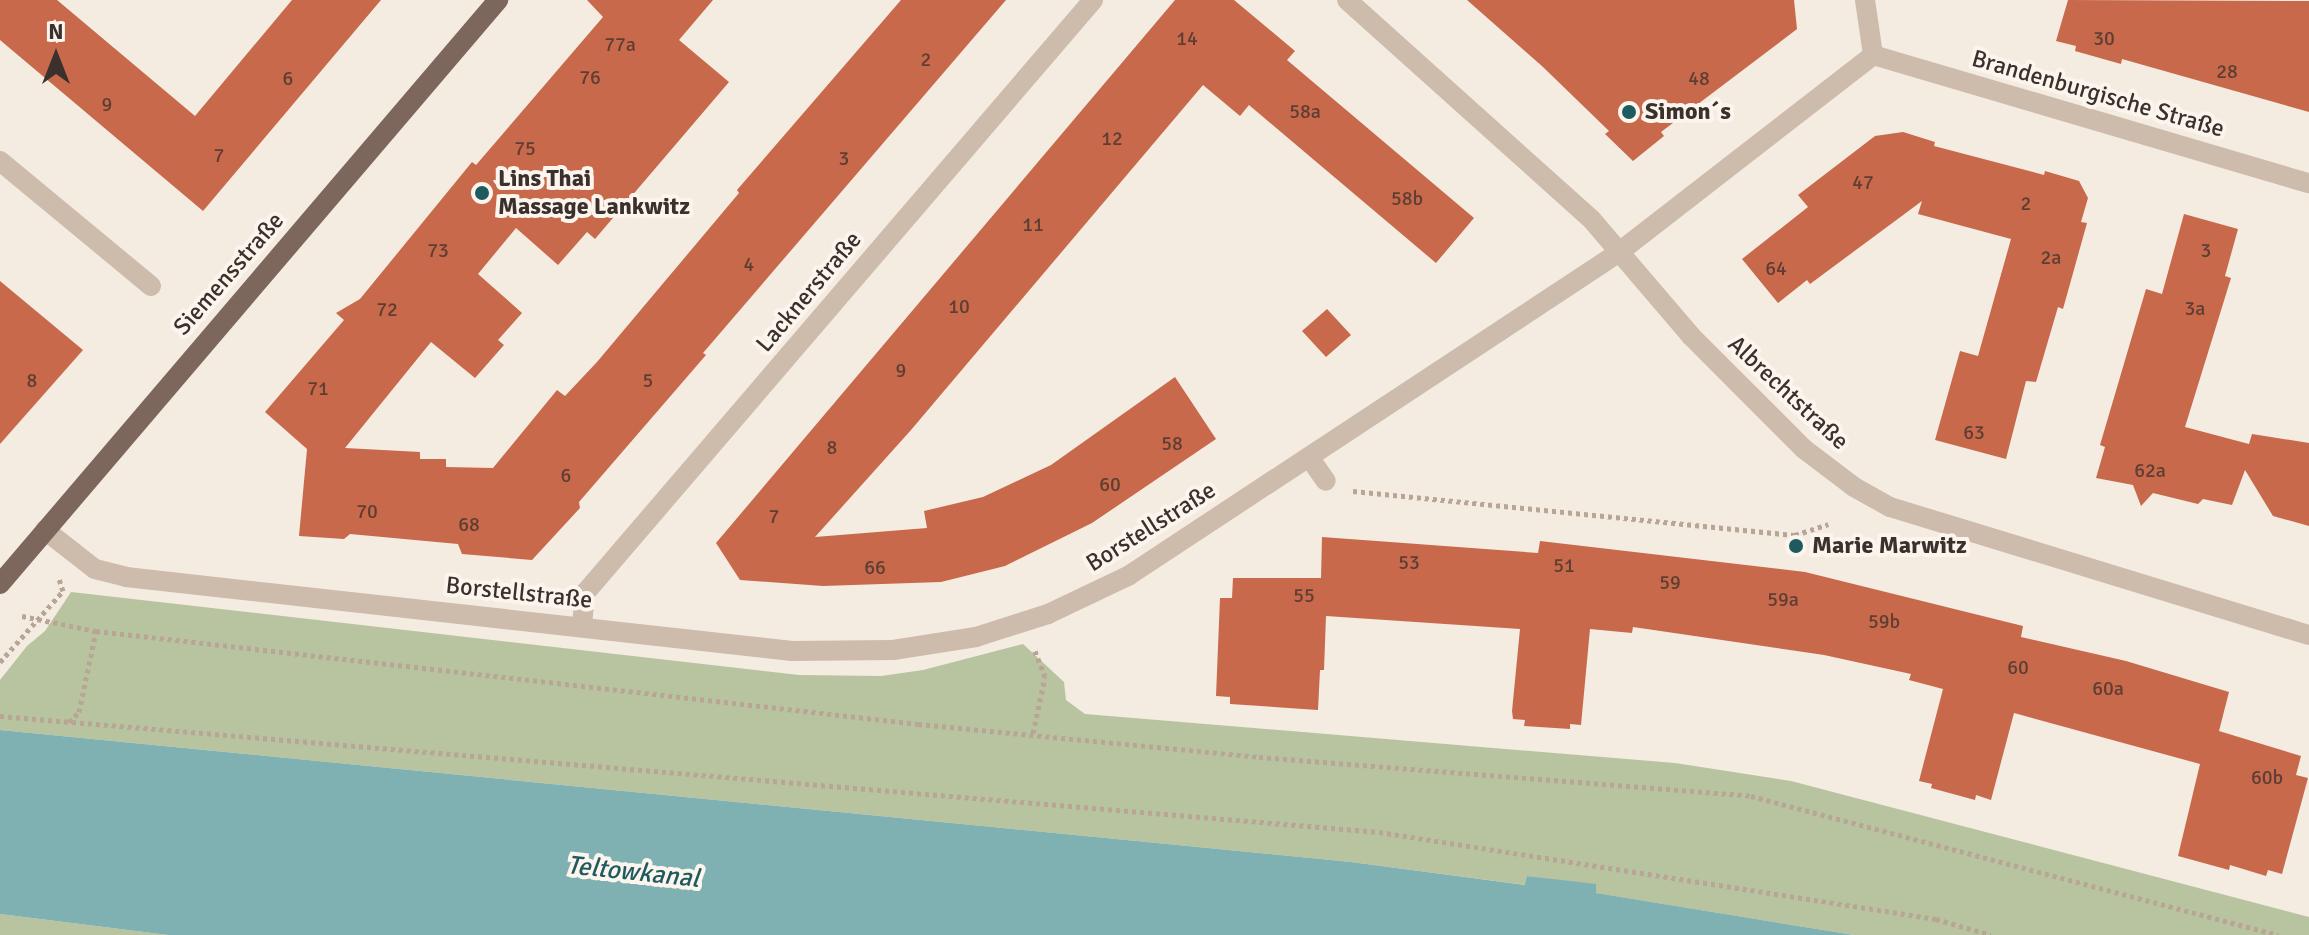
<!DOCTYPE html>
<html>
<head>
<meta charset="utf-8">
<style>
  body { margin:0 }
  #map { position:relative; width:2309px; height:935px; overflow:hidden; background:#f4ebe1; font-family:Signika,sans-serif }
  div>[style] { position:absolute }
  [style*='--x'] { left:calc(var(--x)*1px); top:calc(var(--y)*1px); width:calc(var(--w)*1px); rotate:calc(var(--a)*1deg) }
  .green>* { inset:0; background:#b8c4a0 }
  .water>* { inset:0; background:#7fb0b2 }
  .building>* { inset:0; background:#c8694b }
  .path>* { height:5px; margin-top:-2.5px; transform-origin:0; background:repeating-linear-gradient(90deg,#b9a596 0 4px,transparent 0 8px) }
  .minor>* { height:20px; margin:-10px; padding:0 10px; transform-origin:10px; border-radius:10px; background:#cdbbac }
  .major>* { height:20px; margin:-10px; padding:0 10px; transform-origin:10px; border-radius:10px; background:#7d675c }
  .dots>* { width:22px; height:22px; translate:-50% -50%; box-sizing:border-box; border:4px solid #fbf5ee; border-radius:50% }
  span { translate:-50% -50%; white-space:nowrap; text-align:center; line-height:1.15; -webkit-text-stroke:8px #fbf5ee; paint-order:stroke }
  .number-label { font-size:20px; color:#5e3e33 }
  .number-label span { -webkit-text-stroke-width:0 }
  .street-label { font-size:24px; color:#3b302b }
  .poi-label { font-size:24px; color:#3b302b; font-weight:700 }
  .left { translate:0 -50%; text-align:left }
  .water-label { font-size:26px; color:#1f5a5e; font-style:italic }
  .north { position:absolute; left:16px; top:16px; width:80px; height:80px; -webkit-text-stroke:6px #fbf5ee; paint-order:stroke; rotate:0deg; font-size:22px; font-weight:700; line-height:32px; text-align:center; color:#3b302b }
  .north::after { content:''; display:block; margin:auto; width:28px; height:36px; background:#3b302b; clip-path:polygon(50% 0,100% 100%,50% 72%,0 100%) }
</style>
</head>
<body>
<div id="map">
  <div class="green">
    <div style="clip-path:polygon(71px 592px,799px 675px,881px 676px,923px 670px,1023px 644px,1064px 682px,1066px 700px,1085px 714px,1675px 763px,1791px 781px,2309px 917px,2309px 935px,1854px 935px,1595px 893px,1596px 885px,1527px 876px,1526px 885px,1351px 862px,0 730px,0 680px,27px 646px,45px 631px)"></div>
    <div style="clip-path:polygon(0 914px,168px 935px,0 935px)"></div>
  </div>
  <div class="water">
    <div style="clip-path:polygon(0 730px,1351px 862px,1525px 885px,1527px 876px,1596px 884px,1596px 893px,1854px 935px,168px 935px,0 914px)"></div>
  </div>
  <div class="building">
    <div style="clip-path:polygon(0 0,57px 0,195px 116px,292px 0,381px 0,203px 211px,0 40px)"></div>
    <div style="clip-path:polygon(587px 0,713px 0,679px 40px,729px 82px,595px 239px,587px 232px,558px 265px,516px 228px,478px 274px,522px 313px,498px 340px,504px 345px,475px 378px,431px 342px,345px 448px,420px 452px,420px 459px,446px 459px,446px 467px,493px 468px,557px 390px,565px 396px,597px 362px,739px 193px,737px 190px,901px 0,1006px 0,703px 353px,706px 355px,579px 502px,580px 508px,532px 560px,462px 554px,458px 544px,350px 534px,344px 539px,299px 536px,307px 449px,265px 412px,344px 320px,336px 313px,360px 299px,472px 162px,476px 165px,603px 17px)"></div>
    <div style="clip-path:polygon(1175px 0,1234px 0,1295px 51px,1287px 60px,1474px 218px,1436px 263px,1249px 105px,1240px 116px,1203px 85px,911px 430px,815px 537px,927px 528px,924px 511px,983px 497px,1051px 465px,1175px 377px,1216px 439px,1092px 523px,1005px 566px,941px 582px,823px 586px,740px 580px,716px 543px)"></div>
    <div style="clip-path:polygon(1467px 0,1794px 0,1797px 29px,1661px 132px,1664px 136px,1633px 161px,1605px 134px,1609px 131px,1543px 67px)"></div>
    <div style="clip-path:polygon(2068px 0,2309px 1px,2309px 112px,2122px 59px,2121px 64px,2075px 51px,2076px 46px,2056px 41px)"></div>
    <div style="clip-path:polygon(1903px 132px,1935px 142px,1934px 146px,2044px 175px,2045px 171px,2079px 181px,2088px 198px,2081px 222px,2087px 223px,2063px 309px,2058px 307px,2036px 382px,2026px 381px,2006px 459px,1935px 440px,1960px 351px,1978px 356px,2011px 239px,1918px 214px,1922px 201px,1810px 284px,1807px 280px,1778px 303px,1742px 259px,1808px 207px,1798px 195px,1875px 136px)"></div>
    <div style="clip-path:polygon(2184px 214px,2238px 229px,2225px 276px,2231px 278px,2185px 427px,2249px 444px,2252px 434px,2309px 443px,2309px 526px,2273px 516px,2245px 470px,2232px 505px,2203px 499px,2198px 504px,2153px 493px,2141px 506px,2133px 485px,2096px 478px,2105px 447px,2100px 445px,2146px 289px,2162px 294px)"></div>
    <div style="clip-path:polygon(0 281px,83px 350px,0 444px)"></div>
    <div style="clip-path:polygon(1327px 309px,1351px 335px,1326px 357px,1302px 331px)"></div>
    <div style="clip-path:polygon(1322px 537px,1538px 553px,1540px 541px,1805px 572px,2023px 626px,2021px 637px,2126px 661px,2229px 692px,2219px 731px,2301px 756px,2296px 775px,2308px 778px,2282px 874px,2268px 870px,2266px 876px,2230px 865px,2229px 870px,2178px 856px,2200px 764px,2014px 713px,1991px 800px,1976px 795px,1975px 800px,1931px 788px,1932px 784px,1919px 781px,1943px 689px,1909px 680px,1911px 674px,1824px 655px,1633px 627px,1632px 633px,1590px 629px,1581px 725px,1570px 724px,1570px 729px,1524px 726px,1525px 720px,1513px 719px,1512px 711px,1520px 629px,1326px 616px,1324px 670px,1320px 670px,1318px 710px,1230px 704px,1230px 697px,1216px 696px,1220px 598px,1232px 598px,1233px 578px,1321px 578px)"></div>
  </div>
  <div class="path">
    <div style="--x:1353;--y:491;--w:444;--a:5.7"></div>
    <div style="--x:1795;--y:535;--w:35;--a:-18"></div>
    <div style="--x:22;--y:616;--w:76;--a:11.5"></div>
    <div style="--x:96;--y:631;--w:827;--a:6.45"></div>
    <div style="--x:918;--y:724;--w:343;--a:5.5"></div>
    <div style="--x:1259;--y:757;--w:494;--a:4.5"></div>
    <div style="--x:1751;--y:796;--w:545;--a:14.78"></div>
    <div style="--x:0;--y:662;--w:95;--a:-48.4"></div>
    <div style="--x:63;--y:591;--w:13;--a:-108"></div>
    <div style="--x:0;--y:716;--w:1384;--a:4.81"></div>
    <div style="--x:1379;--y:832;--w:564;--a:8.88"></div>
    <div style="--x:1936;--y:919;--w:57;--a:16.2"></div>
    <div style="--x:69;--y:722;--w:14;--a:-45"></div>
    <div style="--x:79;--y:712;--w:83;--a:-78.1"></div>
    <div style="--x:1033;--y:733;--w:57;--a:-77.9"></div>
    <div style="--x:1045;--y:677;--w:30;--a:-111"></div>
  </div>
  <div class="minor">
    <div style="--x:1347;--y:0;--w:329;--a:41.9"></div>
    <div style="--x:1592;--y:220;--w:153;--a:49.5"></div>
    <div style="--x:1691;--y:336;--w:160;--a:45"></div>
    <div style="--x:1804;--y:449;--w:63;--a:37.2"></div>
    <div style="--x:1854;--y:487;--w:41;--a:29.1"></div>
    <div style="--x:1890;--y:507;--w:438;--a:17"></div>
    <div style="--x:1865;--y:0;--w:56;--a:81.7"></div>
    <div style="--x:1873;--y:55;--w:454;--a:16.4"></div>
    <div style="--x:0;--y:161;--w:196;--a:39.6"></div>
    <div style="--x:1309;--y:457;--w:29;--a:55"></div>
    <div style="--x:45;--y:530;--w:63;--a:38"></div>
    <div style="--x:95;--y:569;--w:32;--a:14"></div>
    <div style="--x:126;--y:577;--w:670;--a:6.34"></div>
    <div style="--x:792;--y:651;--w:101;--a:-0.6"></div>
    <div style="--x:893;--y:650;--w:84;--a:-8.9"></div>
    <div style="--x:976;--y:637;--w:76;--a:-17.7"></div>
    <div style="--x:1048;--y:614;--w:89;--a:-25.4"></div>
    <div style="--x:1128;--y:576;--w:587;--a:-33.39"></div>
    <div style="--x:1618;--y:253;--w:323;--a:-37.8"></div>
    <div style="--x:582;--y:626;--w:33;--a:-85"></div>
    <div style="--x:585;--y:593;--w:781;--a:-49.41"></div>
  </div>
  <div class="major">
    <div style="--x:0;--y:584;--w:768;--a:-49.54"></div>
  </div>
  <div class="dots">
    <div style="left:1629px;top:112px;background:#1f5a5e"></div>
    <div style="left:482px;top:193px;background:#1f5a5e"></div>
    <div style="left:1796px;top:546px;background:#1f5a5e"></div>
  </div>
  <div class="number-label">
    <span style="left:1187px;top:38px">14</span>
    <span style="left:2104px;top:38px">30</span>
    <span style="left:620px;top:44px">77a</span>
    <span style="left:926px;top:59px">2</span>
    <span style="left:2227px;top:71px">28</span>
    <span style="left:590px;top:77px">76</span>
    <span style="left:288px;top:78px">6</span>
    <span style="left:1699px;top:78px">48</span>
    <span style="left:107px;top:104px">9</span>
    <span style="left:1305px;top:111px">58a</span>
    <span style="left:1112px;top:138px">12</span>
    <span style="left:525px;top:148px">75</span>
    <span style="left:219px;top:155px">7</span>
    <span style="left:844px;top:158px">3</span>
    <span style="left:1863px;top:182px">47</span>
    <span style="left:1407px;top:198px">58b</span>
    <span style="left:2026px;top:203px">2</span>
    <span style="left:1033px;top:224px">11</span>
    <span style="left:438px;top:250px">73</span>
    <span style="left:2206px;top:250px">3</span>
    <span style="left:2051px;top:257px">2a</span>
    <span style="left:749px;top:264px">4</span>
    <span style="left:1776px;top:268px">64</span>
    <span style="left:959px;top:306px">10</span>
    <span style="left:2195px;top:308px">3a</span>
    <span style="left:387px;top:309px">72</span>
    <span style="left:901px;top:370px">9</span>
    <span style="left:32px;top:380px">8</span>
    <span style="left:648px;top:380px">5</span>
    <span style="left:318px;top:388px">71</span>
    <span style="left:1974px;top:432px">63</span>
    <span style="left:1172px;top:443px">58</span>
    <span style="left:832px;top:447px">8</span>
    <span style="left:2150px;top:470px">62a</span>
    <span style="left:566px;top:475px">6</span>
    <span style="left:1110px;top:484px">60</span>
    <span style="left:367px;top:511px">70</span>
    <span style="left:774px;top:516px">7</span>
    <span style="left:469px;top:524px">68</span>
    <span style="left:1409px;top:562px">53</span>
    <span style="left:1564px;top:565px">51</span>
    <span style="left:875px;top:567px">66</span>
    <span style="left:1670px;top:582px">59</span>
    <span style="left:1304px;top:595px">55</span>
    <span style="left:1783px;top:599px">59a</span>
    <span style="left:1884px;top:621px">59b</span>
    <span style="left:2018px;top:667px">60</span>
    <span style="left:2108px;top:688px">60a</span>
    <span style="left:2267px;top:777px">60b</span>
  </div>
  <div class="street-label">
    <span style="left:2098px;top:94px;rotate:16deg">Brandenburgische Straße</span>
    <span style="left:229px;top:274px;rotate:-49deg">Siemensstraße</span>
    <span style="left:809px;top:292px;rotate:-50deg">Lacknerstraße</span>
    <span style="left:1788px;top:393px;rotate:43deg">Albrechtstraße</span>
    <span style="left:1151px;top:527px;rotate:-32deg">Borstellstraße</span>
    <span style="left:519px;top:593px;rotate:6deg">Borstellstraße</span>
  </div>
  <div class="poi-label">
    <span class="left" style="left:1645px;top:112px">Simon´s</span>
    <span class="left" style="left:498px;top:193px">Lins Thai<br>Massage Lankwitz</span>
    <span class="left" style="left:1812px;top:546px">Marie Marwitz</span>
  </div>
  <div class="water-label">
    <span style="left:633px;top:873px;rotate:6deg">Teltowkanal</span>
  </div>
  <div class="north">N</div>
</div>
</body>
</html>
